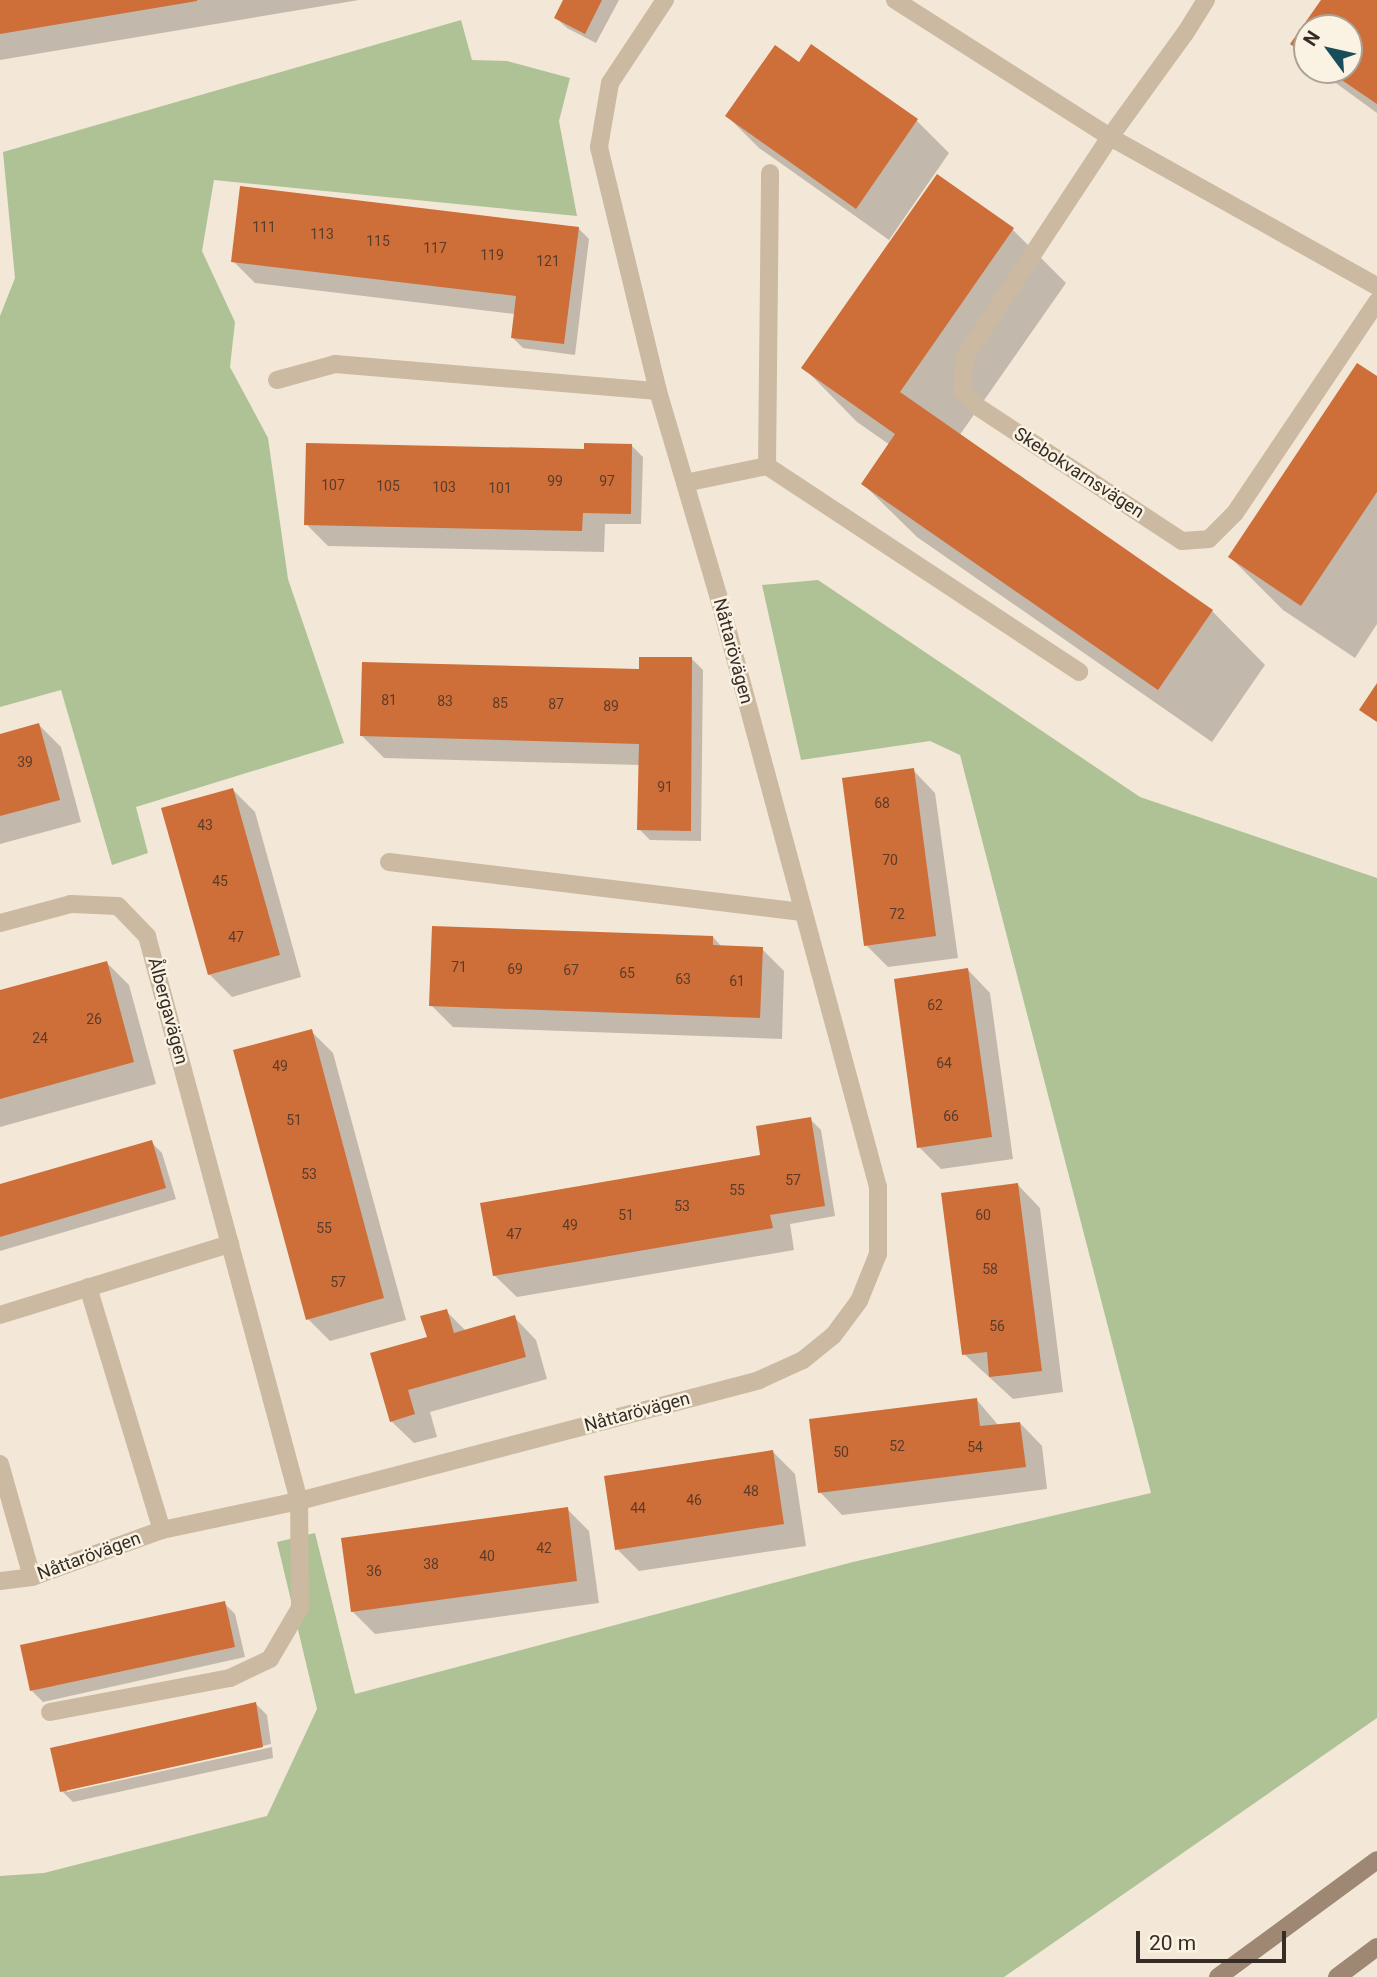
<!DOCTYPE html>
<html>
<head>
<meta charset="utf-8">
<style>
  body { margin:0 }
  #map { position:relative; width:1377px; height:1977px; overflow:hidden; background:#f3e8d7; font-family:Roboto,sans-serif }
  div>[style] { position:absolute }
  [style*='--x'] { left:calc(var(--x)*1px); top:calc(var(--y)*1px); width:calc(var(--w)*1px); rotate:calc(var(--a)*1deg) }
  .green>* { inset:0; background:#aec296 }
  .shadow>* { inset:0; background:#0003 }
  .building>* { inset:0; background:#ce6e39 }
  .service>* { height:18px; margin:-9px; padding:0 9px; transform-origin:9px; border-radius:9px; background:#cbb9a2 }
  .minor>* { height:18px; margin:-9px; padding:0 9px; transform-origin:9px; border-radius:9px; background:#cbb9a2 }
  .secondary>* { height:18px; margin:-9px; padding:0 9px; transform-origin:9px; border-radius:9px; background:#9f8873 }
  span { translate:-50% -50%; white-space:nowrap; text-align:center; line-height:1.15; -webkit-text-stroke:5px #faf2e3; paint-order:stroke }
  .number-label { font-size:14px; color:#5b3c2a }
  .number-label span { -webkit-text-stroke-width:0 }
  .street-label { font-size:18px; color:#352c25 }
  .north { position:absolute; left:1293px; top:14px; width:70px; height:70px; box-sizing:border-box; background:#faf2e3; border:2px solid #aba397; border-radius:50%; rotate:303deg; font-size:19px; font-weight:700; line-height:28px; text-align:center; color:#352c25 }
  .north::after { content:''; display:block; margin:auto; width:24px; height:32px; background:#184d59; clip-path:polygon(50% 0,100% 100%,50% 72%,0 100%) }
  .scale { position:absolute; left:1136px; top:1931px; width:150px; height:32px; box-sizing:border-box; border:4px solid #352c25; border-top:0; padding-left:9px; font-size:21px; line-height:24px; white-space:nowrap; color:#352c25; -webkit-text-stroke:5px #faf2e3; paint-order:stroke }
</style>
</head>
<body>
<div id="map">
  <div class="green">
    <div style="clip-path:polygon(461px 20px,472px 60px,507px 61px,570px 78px,559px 121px,577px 216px,214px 180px,202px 251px,235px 322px,230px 367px,268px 438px,288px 579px,344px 743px,136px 807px,148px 853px,112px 865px,61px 690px,0 707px,0 316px,15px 278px,3px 152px)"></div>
    <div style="clip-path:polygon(818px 580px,1140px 797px,1377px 878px,1377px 1718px,1004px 1977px,0 1977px,0 1876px,44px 1873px,267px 1816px,317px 1709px,277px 1542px,315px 1533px,355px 1694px,853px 1562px,1151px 1493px,960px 755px,930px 741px,801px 760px,762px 585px)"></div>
  </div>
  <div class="shadow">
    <div style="clip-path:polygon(0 0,359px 0,0 60px)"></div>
    <div style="clip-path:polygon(565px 0,619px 0,596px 43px,567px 28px,556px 18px)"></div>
    <div style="clip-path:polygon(1323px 0,1377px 0,1377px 113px,1318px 70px,1349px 70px,1349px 28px,1307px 28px,1307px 59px,1292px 44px)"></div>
    <div style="clip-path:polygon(812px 46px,917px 121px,949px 153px,889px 240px,759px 148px,727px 116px,799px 64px)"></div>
    <div style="clip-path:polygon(938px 177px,1013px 230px,1066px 283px,959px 436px,1212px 611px,1265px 665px,1212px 742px,917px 537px,863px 484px,890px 445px,857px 422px,804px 368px)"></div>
    <div style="clip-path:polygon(578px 228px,589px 239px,575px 355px,523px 348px,512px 337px,515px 314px,255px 283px,233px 261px)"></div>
    <div style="clip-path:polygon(1377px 378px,1377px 624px,1355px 658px,1283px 610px,1230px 557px)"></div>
    <div style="clip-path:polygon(632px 446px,643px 457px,641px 524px,605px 524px,604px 552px,328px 546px,306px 524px,586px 451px)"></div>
    <div style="clip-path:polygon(692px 659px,703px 670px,701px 841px,650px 840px,639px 829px,640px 765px,384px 758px,362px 736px)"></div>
    <div style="clip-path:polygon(39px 725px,61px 747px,81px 822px,0 844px,0 736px)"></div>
    <div style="clip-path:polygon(913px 770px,935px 793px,958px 958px,888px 967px,866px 945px)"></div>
    <div style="clip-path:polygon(232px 789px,255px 812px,301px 977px,232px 997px,209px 974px)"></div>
    <div style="clip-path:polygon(713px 937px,722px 947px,762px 949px,784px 971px,782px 1039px,453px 1027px,431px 1005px)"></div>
    <div style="clip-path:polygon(107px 963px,129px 985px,156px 1084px,0 1127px,0 992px)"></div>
    <div style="clip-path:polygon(968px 970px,990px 993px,1013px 1159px,941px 1169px,919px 1147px)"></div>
    <div style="clip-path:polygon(311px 1031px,333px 1053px,406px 1320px,330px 1341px,308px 1319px)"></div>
    <div style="clip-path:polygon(810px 1119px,821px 1130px,835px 1216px,790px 1224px,794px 1250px,517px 1297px,494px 1275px,763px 1161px)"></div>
    <div style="clip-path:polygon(151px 1142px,162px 1153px,176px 1199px,0 1251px,0 1186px)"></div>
    <div style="clip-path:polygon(1018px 1185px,1040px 1208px,1063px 1392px,1013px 1399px,964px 1354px)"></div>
    <div style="clip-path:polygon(446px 1311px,466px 1331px,514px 1317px,536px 1340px,547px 1379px,430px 1412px,437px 1437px,414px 1443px,391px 1421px,429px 1338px)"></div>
    <div style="clip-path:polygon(976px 1399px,999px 1426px,1020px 1423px,1042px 1446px,1047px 1489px,842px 1515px,820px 1492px)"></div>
    <div style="clip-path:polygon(773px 1452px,795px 1474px,806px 1546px,639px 1571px,617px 1549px)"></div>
    <div style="clip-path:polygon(567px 1509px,589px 1531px,599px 1603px,375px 1634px,352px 1611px)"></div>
    <div style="clip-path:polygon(224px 1603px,235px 1614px,245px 1657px,43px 1702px,32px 1691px)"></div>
    <div style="clip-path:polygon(256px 1704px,267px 1715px,271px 1744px,67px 1789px,67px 1792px,272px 1747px,273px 1758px,73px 1802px,62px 1791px)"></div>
  </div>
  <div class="building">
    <div style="clip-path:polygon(0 0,197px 0,197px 1px,0 34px)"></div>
    <div style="clip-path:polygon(563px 0,602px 0,585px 34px,554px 18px)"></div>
    <div style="clip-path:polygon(1321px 0,1377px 0,1377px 104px,1327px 70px,1349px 70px,1349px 28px,1307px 28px,1307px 56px,1290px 44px)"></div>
    <div style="clip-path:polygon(811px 44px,918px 119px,856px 209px,725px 116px,775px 45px,799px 62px)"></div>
    <div style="clip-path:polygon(937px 174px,1014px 228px,900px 392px,1213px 610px,1158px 690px,861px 484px,895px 434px,801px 368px)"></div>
    <div style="clip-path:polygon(240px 186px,579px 227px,564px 344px,511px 338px,516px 296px,231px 262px)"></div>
    <div style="clip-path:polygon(1357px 363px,1377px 376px,1377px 492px,1301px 606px,1228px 557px)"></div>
    <div style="clip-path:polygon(306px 443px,584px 449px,584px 443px,632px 444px,631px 514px,583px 513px,582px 531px,304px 525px)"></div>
    <div style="clip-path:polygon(639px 657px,692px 657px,691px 831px,637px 830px,639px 744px,360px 736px,362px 662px,639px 669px)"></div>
    <div style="clip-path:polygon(1377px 683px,1377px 722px,1359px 710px)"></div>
    <div style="clip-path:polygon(39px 723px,60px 800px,0 816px,0 734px)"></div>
    <div style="clip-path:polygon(914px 768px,936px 936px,864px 946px,842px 778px)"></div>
    <div style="clip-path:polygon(233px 788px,280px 955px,208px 975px,161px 808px)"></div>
    <div style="clip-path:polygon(432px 926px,713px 936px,713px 945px,763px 947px,760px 1018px,429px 1006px)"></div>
    <div style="clip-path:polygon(107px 961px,134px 1062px,0 1099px,0 990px)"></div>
    <div style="clip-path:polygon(968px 968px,992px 1137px,917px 1148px,894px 979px)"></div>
    <div style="clip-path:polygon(312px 1029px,384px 1298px,306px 1320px,233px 1050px)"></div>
    <div style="clip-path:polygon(811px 1117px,825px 1206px,770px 1215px,773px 1228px,493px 1276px,480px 1203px,760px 1155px,756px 1126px)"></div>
    <div style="clip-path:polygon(152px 1140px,166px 1188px,0 1237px,0 1184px)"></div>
    <div style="clip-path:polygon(1018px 1183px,1042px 1371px,989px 1377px,987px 1352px,962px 1355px,941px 1193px)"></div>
    <div style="clip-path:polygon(447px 1309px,454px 1333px,515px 1315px,526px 1357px,408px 1390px,415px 1414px,390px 1422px,370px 1353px,427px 1337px,420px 1316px)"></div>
    <div style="clip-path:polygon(977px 1398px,980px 1426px,1020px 1422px,1026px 1467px,818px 1493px,809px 1419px)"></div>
    <div style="clip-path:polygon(773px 1450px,784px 1524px,615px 1550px,604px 1476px)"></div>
    <div style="clip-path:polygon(568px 1507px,577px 1581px,351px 1612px,341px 1538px)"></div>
    <div style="clip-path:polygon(225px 1601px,235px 1647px,30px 1691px,20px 1645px)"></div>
    <div style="clip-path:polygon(256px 1702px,263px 1747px,60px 1792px,50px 1748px)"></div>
  </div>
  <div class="service">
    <div style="--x:767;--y:466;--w:293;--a:-89.4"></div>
    <div style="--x:685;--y:483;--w:84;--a:-11.7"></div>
    <div style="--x:767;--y:466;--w:374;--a:33.4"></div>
    <div style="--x:88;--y:1287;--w:254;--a:73.1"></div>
    <div style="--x:50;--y:1712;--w:183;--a:-10.7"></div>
    <div style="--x:230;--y:1678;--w:44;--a:-25.4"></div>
    <div style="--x:270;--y:1659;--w:59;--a:-59.5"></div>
    <div style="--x:300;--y:1608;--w:107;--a:-90.5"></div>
  </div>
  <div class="minor">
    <div style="--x:895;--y:0;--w:255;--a:32.5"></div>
    <div style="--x:1110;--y:137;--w:306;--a:29.2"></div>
    <div style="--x:1206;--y:0;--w:38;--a:122"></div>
    <div style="--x:1186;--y:32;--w:130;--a:125.9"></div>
    <div style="--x:1110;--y:137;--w:263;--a:123.4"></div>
    <div style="--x:965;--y:357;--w:33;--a:95"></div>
    <div style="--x:962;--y:390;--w:23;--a:47"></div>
    <div style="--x:978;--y:407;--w:244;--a:33.3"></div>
    <div style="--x:1182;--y:541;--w:27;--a:-4"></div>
    <div style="--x:1209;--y:539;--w:37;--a:-45"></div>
    <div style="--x:1235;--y:513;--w:254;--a:-56.1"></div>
    <div style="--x:277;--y:380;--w:60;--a:-15.4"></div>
    <div style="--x:335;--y:364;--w:324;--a:4.8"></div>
    <div style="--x:389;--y:862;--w:416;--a:6.9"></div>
    <div style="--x:0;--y:923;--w:73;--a:-15"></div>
    <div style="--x:71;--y:904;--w:47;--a:2.4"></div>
    <div style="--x:118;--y:906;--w:42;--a:46"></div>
    <div style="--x:147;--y:936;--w:585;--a:74.94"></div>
    <div style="--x:0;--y:1315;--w:241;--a:-17.2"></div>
    <div style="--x:0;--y:1464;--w:117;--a:74.2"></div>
    <div style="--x:0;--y:1581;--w:32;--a:-7"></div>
    <div style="--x:32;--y:1577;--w:138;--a:-19.9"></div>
    <div style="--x:162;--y:1530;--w:140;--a:-12"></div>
    <div style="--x:299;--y:1501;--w:476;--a:-14.7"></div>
    <div style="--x:759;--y:1380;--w:48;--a:-24.4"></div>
    <div style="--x:803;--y:1360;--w:38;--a:-39"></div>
    <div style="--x:833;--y:1336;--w:44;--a:-53.4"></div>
    <div style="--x:859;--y:1301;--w:51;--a:-68"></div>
    <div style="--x:878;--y:1254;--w:67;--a:-90"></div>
    <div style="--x:878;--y:1187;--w:613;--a:-105.12"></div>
    <div style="--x:718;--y:595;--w:213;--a:-106.4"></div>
    <div style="--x:658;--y:391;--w:251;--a:-103.6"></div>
    <div style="--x:599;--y:147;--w:65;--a:-80.2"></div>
    <div style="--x:610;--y:83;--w:100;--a:-56.5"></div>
  </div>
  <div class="secondary">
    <div style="--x:1218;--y:1977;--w:197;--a:-36.3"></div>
    <div style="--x:1337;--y:1977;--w:50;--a:-36.9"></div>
  </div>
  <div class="number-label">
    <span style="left:264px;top:227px">111</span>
    <span style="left:322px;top:234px">113</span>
    <span style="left:378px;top:241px">115</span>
    <span style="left:435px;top:248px">117</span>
    <span style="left:492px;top:255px">119</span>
    <span style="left:548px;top:261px">121</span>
    <span style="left:555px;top:481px">99</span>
    <span style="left:607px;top:481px">97</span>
    <span style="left:333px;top:485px">107</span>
    <span style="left:388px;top:486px">105</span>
    <span style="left:444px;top:487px">103</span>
    <span style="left:500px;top:488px">101</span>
    <span style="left:389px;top:700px">81</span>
    <span style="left:445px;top:701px">83</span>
    <span style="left:500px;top:703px">85</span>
    <span style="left:556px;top:704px">87</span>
    <span style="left:611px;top:706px">89</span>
    <span style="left:25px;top:762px">39</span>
    <span style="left:665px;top:787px">91</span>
    <span style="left:882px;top:803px">68</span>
    <span style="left:205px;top:825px">43</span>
    <span style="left:890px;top:860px">70</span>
    <span style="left:220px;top:881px">45</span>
    <span style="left:897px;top:914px">72</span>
    <span style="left:236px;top:937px">47</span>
    <span style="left:459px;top:967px">71</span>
    <span style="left:515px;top:969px">69</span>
    <span style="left:571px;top:970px">67</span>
    <span style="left:627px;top:973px">65</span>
    <span style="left:683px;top:979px">63</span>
    <span style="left:737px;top:981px">61</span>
    <span style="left:935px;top:1005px">62</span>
    <span style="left:94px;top:1019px">26</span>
    <span style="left:40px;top:1038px">24</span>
    <span style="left:944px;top:1063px">64</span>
    <span style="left:280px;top:1066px">49</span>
    <span style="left:951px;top:1116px">66</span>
    <span style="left:294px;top:1120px">51</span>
    <span style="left:309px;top:1174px">53</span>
    <span style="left:793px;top:1180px">57</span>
    <span style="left:737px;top:1190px">55</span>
    <span style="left:682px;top:1206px">53</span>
    <span style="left:626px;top:1215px">51</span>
    <span style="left:983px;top:1215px">60</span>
    <span style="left:570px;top:1225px">49</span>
    <span style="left:324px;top:1228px">55</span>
    <span style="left:514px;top:1234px">47</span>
    <span style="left:990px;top:1269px">58</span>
    <span style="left:338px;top:1282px">57</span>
    <span style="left:997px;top:1326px">56</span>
    <span style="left:897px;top:1446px">52</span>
    <span style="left:975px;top:1447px">54</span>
    <span style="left:841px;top:1452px">50</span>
    <span style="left:751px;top:1491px">48</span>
    <span style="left:694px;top:1500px">46</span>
    <span style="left:638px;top:1508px">44</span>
    <span style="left:544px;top:1548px">42</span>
    <span style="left:487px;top:1556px">40</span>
    <span style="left:431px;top:1564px">38</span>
    <span style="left:374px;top:1571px">36</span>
  </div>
  <div class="street-label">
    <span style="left:1079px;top:473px;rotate:33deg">Skebokvarnsvägen</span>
    <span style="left:733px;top:651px;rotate:75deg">Nåttarövägen</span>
    <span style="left:168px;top:1011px;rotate:75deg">Ålbergavägen</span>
    <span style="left:637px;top:1412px;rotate:-15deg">Nåttarövägen</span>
    <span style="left:89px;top:1556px;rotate:-20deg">Nåttarövägen</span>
  </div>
  <div class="north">N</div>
  <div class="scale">20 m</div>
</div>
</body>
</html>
